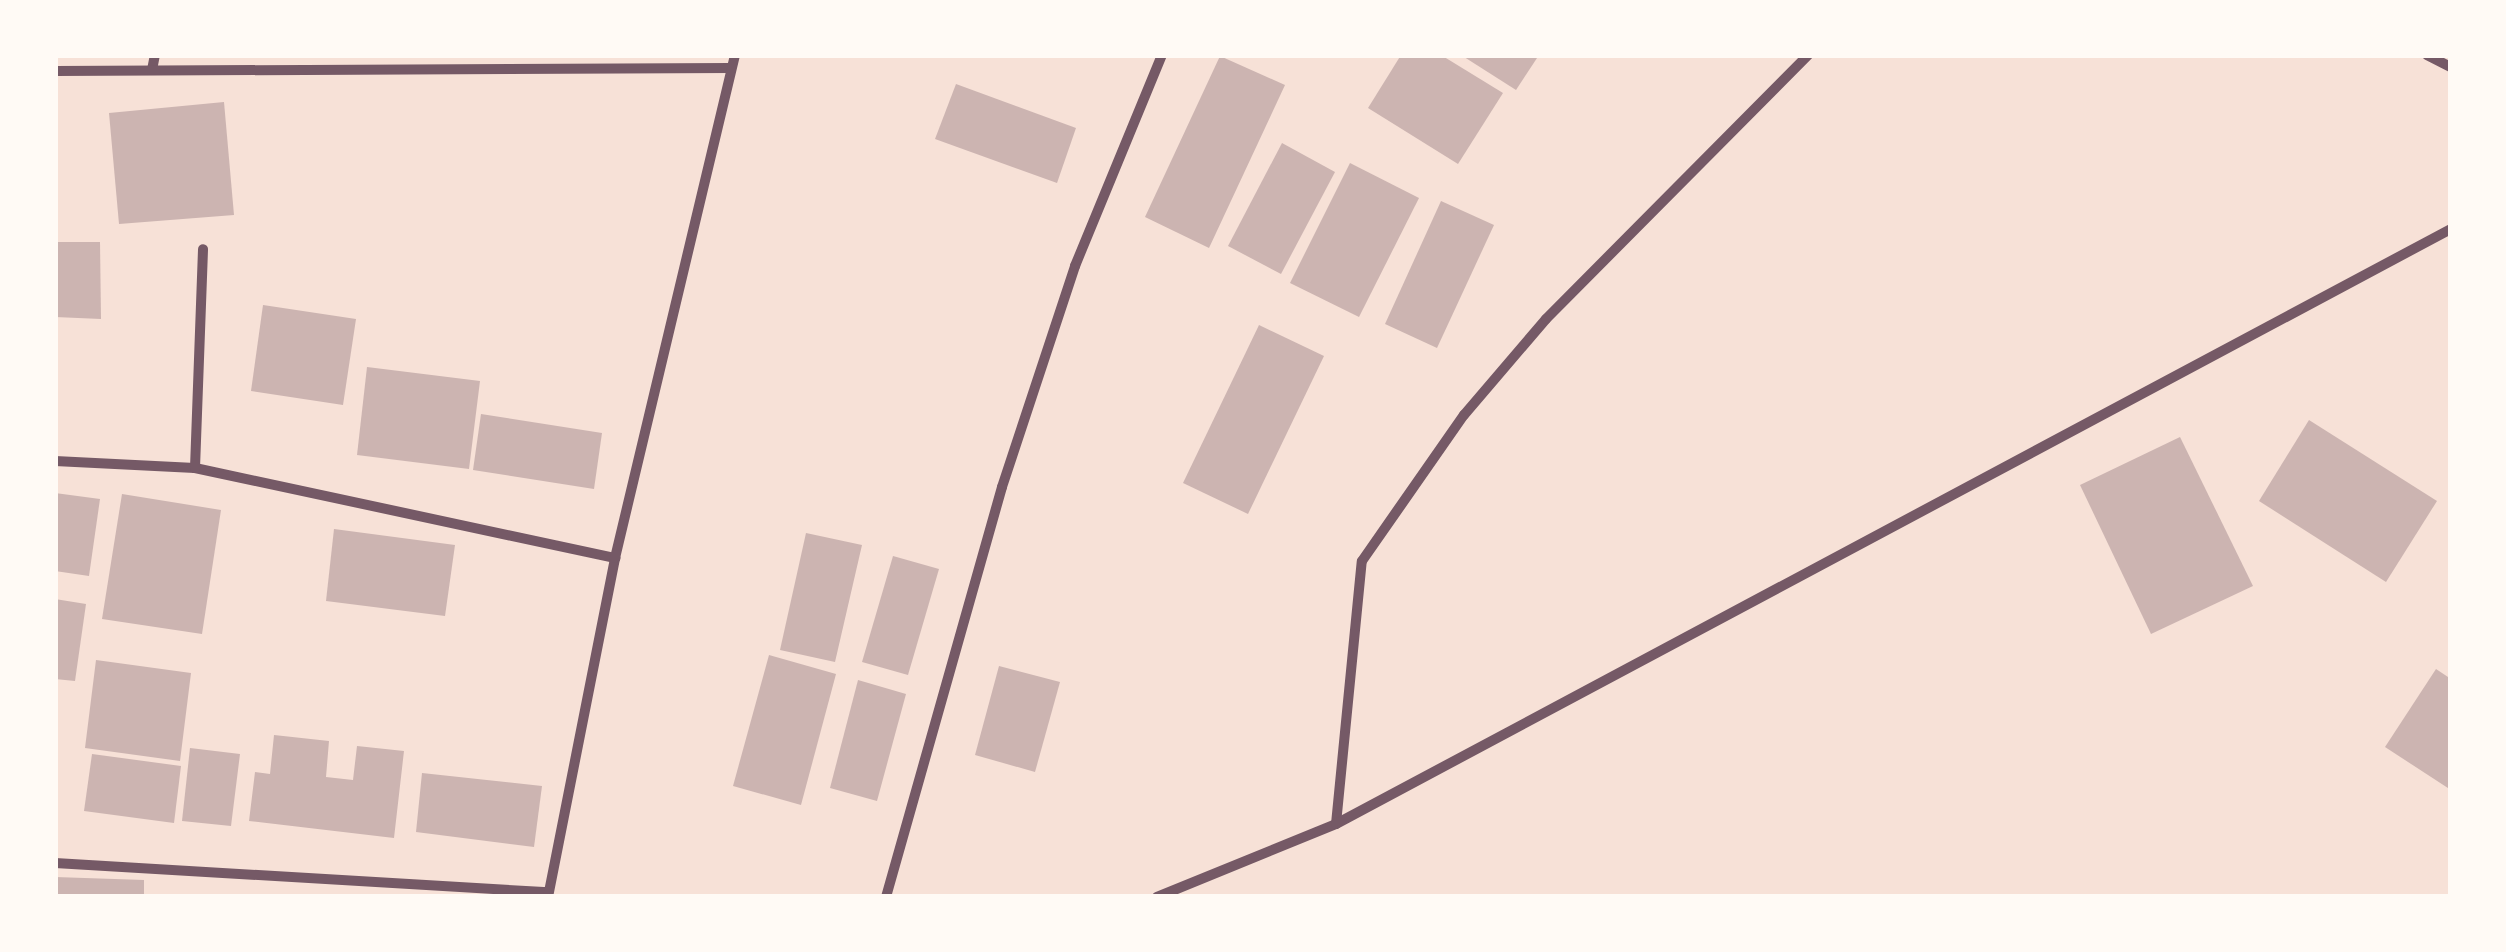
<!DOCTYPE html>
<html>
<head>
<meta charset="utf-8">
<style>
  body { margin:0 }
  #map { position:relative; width:2506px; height:952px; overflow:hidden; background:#f7e1d7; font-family:Figtree,sans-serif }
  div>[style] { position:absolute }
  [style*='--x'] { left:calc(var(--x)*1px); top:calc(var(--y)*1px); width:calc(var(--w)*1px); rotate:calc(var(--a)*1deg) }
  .building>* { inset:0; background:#ccb4b1 }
  .minor>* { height:10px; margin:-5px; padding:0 5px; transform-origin:5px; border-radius:5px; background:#755966 }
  span { translate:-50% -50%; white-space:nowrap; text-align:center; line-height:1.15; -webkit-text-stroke:9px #fffaf5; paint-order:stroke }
  .frame { position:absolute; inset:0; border:58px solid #fffaf5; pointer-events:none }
</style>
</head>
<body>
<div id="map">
  <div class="building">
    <div style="clip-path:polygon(1401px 55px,1441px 55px,1503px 93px,1458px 164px,1368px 108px)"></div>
    <div style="clip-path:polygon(1461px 55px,1539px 55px,1516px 90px)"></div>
    <div style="clip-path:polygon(1220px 56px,1285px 85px,1209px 248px,1145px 217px)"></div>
    <div style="clip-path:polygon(956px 84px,1076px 128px,1057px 183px,935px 139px)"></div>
    <div style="clip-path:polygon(224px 102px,234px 215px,119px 224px,109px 113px)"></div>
    <div style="clip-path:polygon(1282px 143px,1335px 172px,1281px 274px,1228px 246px)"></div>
    <div style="clip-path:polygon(1350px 163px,1419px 198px,1359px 317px,1290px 283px)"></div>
    <div style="clip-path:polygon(1441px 201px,1494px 225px,1437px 348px,1385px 324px)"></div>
    <div style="clip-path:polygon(55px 242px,100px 242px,101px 319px,55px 317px)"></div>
    <div style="clip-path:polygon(263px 305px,356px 319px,343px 405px,251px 391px)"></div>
    <div style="clip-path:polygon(1259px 325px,1324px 356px,1248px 514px,1183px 483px)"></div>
    <div style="clip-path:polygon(367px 367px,480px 381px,469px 469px,357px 455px)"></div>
    <div style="clip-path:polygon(481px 414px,602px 433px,594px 489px,473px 470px)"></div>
    <div style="clip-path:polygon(2309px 420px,2437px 501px,2386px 582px,2259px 501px)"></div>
    <div style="clip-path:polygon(2180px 437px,2253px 586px,2151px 634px,2080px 485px)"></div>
    <div style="clip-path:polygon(55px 493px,100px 499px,89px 576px,55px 571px)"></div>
    <div style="clip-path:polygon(122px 494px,221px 510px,202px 634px,102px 619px)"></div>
    <div style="clip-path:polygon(334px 529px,455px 545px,445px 616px,326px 601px)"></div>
    <div style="clip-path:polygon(806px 533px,862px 545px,835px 662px,780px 650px)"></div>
    <div style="clip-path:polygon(893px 556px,939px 569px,908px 675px,862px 662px)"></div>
    <div style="clip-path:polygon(55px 599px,86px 604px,75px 681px,55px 679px)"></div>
    <div style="clip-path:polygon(769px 655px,836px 674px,801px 805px,733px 786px)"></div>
    <div style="clip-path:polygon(96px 660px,191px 673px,180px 761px,85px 748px)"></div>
    <div style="clip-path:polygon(999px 666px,1060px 682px,1035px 772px,975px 755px)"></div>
    <div style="clip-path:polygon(2436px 669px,2451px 679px,2451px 790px,2385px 747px)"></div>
    <div style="clip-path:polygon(858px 680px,906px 694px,877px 801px,830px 788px)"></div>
    <div style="clip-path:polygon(274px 735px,329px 741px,326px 777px,353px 780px,357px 746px,404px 751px,394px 838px,249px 821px,255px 772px,270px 774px)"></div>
    <div style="clip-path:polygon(190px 748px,240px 754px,231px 826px,182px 821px)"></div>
    <div style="clip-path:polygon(92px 754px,181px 766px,174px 823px,84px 811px)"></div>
    <div style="clip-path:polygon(422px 773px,542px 786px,534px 847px,416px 832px)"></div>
    <div style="clip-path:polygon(55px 877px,144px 880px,144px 897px,55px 897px)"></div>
  </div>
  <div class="minor">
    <div style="--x:2427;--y:55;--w:27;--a:27"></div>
    <div style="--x:152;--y:70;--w:15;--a:-79"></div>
    <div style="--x:55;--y:71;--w:676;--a:-0.25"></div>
    <div style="--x:55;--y:461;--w:140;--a:2.9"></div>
    <div style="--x:195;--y:468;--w:430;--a:12.1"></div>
    <div style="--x:195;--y:468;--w:219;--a:-87.9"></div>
    <div style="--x:1336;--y:824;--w:264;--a:-84.4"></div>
    <div style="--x:1362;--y:561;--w:178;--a:-55.1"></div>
    <div style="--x:1464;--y:415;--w:126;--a:-49.5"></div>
    <div style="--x:1546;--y:319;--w:372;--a:-45.2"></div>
    <div style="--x:55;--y:863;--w:494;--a:3.4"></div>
    <div style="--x:548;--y:897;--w:346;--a:-78.8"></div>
    <div style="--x:615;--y:558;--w:517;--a:-76.58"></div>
    <div style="--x:886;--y:897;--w:426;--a:-74.2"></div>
    <div style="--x:1002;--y:487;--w:233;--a:-71.7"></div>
    <div style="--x:1075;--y:266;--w:228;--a:-67.6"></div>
    <div style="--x:1157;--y:897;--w:193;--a:-22.2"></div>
    <div style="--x:1336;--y:824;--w:1264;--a:-28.09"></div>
  </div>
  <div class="frame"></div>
</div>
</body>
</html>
